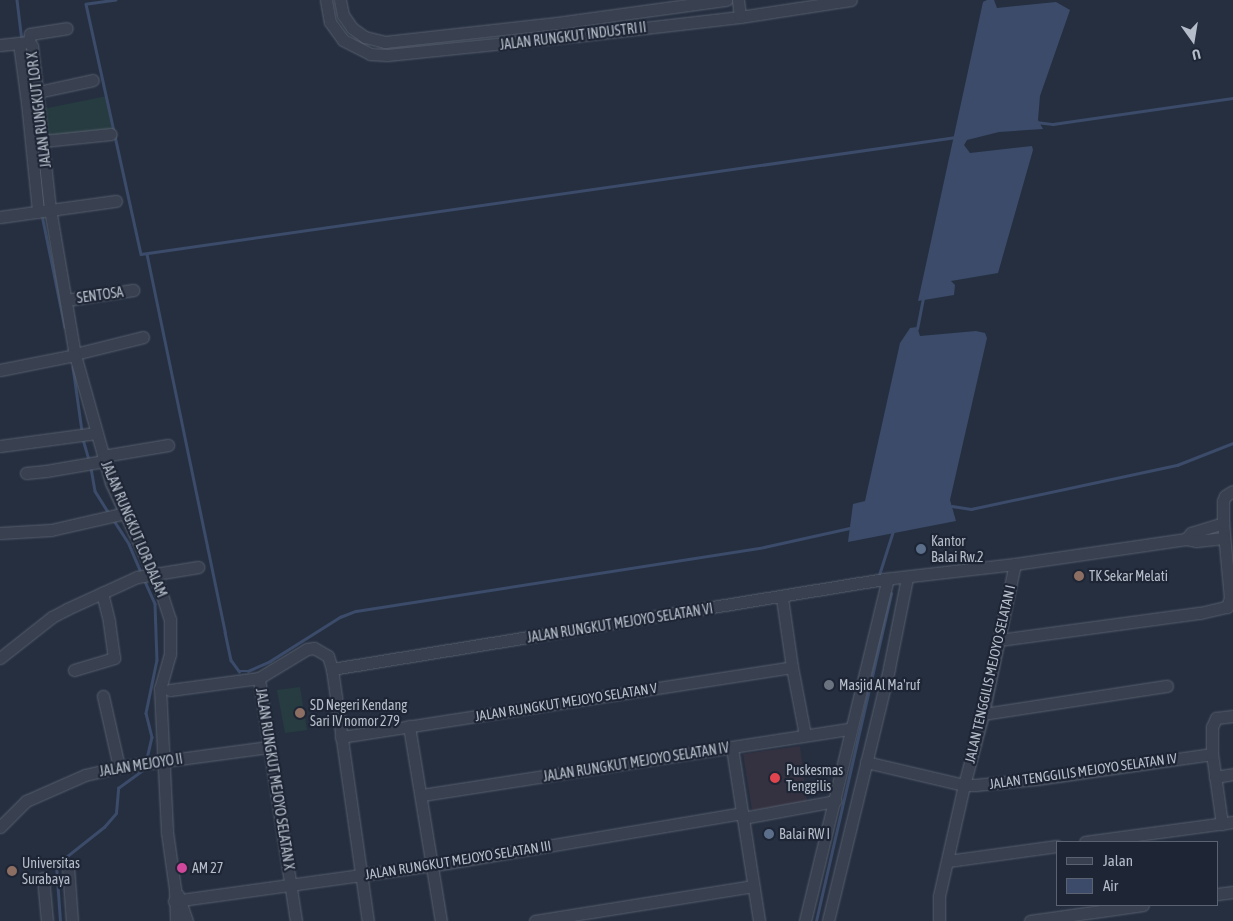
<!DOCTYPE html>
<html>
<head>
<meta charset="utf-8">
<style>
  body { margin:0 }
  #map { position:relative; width:1233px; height:921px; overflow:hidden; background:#252f40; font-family:"Asap Condensed",sans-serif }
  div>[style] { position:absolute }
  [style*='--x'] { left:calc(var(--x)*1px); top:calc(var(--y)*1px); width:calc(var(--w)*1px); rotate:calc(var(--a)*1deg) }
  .medical>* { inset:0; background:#343141 }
  .green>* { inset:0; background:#273c41 }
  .water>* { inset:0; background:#3b4b69 }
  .stream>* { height:2.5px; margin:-1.25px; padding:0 1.25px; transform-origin:1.25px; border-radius:1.25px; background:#3b4b69 }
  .roads { filter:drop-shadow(0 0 1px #575f6d) drop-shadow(0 0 1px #575f6d) }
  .street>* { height:11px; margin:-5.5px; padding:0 5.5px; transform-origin:5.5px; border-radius:5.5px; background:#394150 }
  .dots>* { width:14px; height:14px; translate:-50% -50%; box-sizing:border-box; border:2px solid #1e2635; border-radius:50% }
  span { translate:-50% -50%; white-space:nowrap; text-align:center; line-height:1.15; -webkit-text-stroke:4.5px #1e2635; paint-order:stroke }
  .street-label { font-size:14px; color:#b6bdca }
  .poi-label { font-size:14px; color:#b6bdca }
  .left { translate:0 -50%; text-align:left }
  .legend { position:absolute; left:1056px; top:841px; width:162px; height:65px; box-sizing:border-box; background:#1e2635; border:1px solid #5b6271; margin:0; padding:6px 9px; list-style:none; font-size:15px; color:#b6bdca }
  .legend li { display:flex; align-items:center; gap:10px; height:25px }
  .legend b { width:25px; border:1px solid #5b6271 }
  .north { position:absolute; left:1168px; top:15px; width:50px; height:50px; -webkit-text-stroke:4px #1e2635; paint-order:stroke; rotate:167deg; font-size:14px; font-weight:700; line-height:20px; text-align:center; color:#b6bdca }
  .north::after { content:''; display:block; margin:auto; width:18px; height:22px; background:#b6bdca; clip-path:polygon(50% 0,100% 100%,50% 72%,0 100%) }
</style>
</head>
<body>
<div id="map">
  <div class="medical">
    <div style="clip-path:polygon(800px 746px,807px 802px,752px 810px,743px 754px)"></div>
  </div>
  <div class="green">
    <div style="clip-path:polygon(107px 96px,115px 131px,49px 137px,43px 109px)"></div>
    <div style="clip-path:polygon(300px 687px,307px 730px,285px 733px,277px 690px)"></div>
  </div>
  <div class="water">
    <div style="clip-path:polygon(987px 0,994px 0,997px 8px,1056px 2px,1070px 10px,1040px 96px,1038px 120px,1043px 129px,999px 132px,967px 140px,964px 145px,970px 153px,1032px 146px,1033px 150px,998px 273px,951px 281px,955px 285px,954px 295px,918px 301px,983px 2px)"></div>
    <div style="clip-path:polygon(917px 327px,920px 336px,976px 331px,985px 333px,987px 338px,950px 500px,956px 521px,848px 542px,853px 504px,865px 501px,900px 343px,910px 328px)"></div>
  </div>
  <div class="stream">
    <div style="--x:17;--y:0;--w:38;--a:83"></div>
    <div style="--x:116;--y:0;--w:30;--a:172"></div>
    <div style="--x:86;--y:4;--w:256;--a:77.6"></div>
    <div style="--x:141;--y:254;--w:823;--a:-8.17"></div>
    <div style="--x:1036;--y:122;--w:17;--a:7"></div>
    <div style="--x:1053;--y:124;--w:182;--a:-8.2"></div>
    <div style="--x:42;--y:215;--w:114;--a:78.4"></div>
    <div style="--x:147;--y:254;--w:386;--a:78.3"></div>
    <div style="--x:225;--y:632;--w:29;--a:78"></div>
    <div style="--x:231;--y:660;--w:14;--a:54"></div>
    <div style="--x:239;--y:671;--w:9;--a:0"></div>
    <div style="--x:248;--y:671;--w:24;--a:-24"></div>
    <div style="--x:270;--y:661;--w:83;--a:-32.2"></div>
    <div style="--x:340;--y:617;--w:17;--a:-21"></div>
    <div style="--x:356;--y:611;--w:413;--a:-8.9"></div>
    <div style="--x:764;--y:547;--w:92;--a:-12.5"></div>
    <div style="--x:917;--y:329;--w:32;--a:-79"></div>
    <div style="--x:73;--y:367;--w:65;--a:82"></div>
    <div style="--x:83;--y:439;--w:22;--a:74"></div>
    <div style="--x:91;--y:468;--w:23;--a:80"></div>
    <div style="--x:95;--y:491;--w:26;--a:58"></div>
    <div style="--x:952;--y:506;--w:19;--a:9"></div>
    <div style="--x:971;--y:509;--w:211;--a:-12.1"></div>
    <div style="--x:1177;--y:465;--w:60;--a:-21.4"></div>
    <div style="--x:113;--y:519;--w:30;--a:57"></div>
    <div style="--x:129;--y:544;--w:30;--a:67"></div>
    <div style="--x:879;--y:575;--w:46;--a:-72.3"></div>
    <div style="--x:144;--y:579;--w:27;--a:66"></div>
    <div style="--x:155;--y:604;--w:56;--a:88"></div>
    <div style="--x:157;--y:660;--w:54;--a:101.7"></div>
    <div style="--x:146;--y:713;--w:25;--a:76"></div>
    <div style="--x:152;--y:737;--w:23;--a:103"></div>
    <div style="--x:60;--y:921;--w:56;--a:-94.1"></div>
    <div style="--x:56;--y:865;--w:61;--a:-38.4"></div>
    <div style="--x:104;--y:827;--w:18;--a:-49"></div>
    <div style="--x:116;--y:813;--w:25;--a:-85"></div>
    <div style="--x:118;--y:788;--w:32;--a:-36"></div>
    <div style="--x:816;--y:921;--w:336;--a:-77.1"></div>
  </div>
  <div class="roads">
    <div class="street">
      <div style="--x:326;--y:0;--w:22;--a:80"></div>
      <div style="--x:330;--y:22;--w:22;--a:54"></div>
      <div style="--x:343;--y:40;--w:30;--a:27"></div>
      <div style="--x:370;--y:54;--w:17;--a:3"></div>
      <div style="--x:387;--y:55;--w:189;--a:-5.8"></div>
      <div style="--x:575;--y:36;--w:166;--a:-6.6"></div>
      <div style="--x:740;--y:17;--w:112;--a:-8.7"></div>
      <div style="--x:340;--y:0;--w:15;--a:79"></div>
      <div style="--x:343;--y:15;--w:16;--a:55"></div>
      <div style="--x:352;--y:28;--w:16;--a:35"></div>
      <div style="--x:365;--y:37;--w:21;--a:14"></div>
      <div style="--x:385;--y:42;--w:173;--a:-6.3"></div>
      <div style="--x:557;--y:23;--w:171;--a:-7.8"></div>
      <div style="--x:738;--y:0;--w:17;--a:83"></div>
      <div style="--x:29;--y:42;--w:8;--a:-83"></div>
      <div style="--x:30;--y:34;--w:37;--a:-9"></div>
      <div style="--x:19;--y:43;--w:60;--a:82.3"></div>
      <div style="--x:27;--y:102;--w:110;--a:84.2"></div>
      <div style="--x:0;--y:45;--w:29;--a:-6"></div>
      <div style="--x:29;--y:42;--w:5;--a:53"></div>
      <div style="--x:32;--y:46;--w:164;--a:83.7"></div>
      <div style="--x:50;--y:209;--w:148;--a:80.3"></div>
      <div style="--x:75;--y:355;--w:133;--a:74.3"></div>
      <div style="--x:111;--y:483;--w:117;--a:65.2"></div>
      <div style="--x:160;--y:589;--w:32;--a:72"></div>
      <div style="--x:170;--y:619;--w:35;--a:90"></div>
      <div style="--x:170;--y:654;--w:35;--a:106"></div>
      <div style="--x:160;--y:688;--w:144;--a:87.2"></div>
      <div style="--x:167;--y:832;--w:58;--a:82"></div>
      <div style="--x:175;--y:889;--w:32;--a:88"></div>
      <div style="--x:38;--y:92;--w:56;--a:-12.3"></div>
      <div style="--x:43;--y:141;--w:68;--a:-5.9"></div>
      <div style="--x:0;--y:217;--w:117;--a:-7.9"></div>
      <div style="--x:66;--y:300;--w:68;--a:-8.5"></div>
      <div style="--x:75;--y:354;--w:70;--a:-14"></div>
      <div style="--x:0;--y:370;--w:76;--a:-11.3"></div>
      <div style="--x:0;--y:446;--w:97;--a:-7.7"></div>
      <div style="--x:103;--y:456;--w:66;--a:-9.6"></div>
      <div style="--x:26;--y:473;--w:20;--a:-6"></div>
      <div style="--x:46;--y:471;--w:59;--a:-9.8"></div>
      <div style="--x:0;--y:533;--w:51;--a:-3.4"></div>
      <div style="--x:51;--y:530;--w:77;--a:-12.8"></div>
      <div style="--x:1186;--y:539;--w:8;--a:-50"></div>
      <div style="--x:1191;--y:533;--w:34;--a:-17"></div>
      <div style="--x:782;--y:598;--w:70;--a:81.8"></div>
      <div style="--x:792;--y:667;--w:69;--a:79.2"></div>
      <div style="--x:999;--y:640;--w:203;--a:-7.7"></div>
      <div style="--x:1200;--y:613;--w:28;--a:-13"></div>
      <div style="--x:1227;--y:607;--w:9;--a:-72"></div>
      <div style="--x:1230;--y:598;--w:75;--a:-95.3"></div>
      <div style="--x:1223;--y:523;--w:22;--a:-90"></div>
      <div style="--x:1223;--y:501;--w:5;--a:-68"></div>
      <div style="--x:1225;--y:496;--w:9;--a:-32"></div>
      <div style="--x:0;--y:658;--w:66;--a:-38.3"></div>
      <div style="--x:52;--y:617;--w:17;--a:-28"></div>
      <div style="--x:67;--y:609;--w:77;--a:-24.6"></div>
      <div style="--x:137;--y:577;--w:62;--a:-9.3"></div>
      <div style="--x:332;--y:669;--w:559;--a:-9.26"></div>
      <div style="--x:884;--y:579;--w:132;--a:-6.5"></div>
      <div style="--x:1015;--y:564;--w:173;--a:-8.3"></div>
      <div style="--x:1186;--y:539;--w:10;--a:11"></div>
      <div style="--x:1196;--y:541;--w:28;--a:-6"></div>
      <div style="--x:74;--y:670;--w:42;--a:-16.7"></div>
      <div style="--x:114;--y:658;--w:37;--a:-98"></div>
      <div style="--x:109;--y:621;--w:29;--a:-104"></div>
      <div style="--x:170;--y:690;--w:90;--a:-7.7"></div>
      <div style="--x:103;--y:696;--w:73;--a:77.3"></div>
      <div style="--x:983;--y:714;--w:186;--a:-8.7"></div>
      <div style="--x:409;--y:726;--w:198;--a:80.7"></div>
      <div style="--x:341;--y:737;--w:456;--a:-8.8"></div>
      <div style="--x:732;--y:748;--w:175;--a:81.1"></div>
      <div style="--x:866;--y:762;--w:101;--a:13.2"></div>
      <div style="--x:964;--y:785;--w:11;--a:0"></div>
      <div style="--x:975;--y:785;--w:62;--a:-5.5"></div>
      <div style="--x:1037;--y:779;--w:177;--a:-8.1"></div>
      <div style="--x:1215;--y:777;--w:18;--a:-9"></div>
      <div style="--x:422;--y:795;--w:433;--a:-8.8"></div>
      <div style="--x:743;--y:818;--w:94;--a:-10.5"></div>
      <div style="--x:1222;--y:824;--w:71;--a:-98.1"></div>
      <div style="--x:1212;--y:754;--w:27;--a:-90"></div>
      <div style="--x:1212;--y:727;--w:10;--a:-66"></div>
      <div style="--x:1216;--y:718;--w:17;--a:-7"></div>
      <div style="--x:0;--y:827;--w:37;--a:-45"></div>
      <div style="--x:26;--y:801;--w:64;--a:-23.8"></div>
      <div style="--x:85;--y:775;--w:35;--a:-13"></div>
      <div style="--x:119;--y:767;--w:151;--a:-7.6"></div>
      <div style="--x:1085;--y:842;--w:149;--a:-7.7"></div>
      <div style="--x:948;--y:861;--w:110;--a:-7.8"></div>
      <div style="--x:68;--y:867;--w:54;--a:85.8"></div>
      <div style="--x:43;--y:878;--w:43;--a:84.7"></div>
      <div style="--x:1217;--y:894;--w:16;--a:-7"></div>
      <div style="--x:178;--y:895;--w:28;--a:71"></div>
      <div style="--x:174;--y:901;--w:276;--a:-7.9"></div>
      <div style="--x:447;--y:863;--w:299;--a:-9.6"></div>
      <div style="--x:296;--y:921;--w:246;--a:-98.7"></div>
      <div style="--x:259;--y:678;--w:56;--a:-31.1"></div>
      <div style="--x:307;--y:649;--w:7;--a:-8"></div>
      <div style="--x:314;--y:648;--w:16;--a:30"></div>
      <div style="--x:328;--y:656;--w:14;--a:73"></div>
      <div style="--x:332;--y:669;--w:255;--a:81.9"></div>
      <div style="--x:535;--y:921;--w:221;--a:-9.1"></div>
      <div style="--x:805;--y:921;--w:352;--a:-76.4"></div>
      <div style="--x:828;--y:921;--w:260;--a:-76.4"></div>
      <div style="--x:889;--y:668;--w:92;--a:-78.7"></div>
      <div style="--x:939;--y:921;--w:25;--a:-90"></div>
      <div style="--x:939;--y:896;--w:114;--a:-77.3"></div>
      <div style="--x:964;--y:785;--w:73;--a:-75"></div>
      <div style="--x:983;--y:714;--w:153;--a:-78"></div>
      <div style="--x:1030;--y:921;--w:114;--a:-8.1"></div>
    </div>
  </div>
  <div class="dots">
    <div style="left:921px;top:549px;background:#5c6f8a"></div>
    <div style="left:1079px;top:576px;background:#8d6e63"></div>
    <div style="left:829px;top:685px;background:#6b7280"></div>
    <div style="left:300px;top:713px;background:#8d6e63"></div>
    <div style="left:775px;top:778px;background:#e0444e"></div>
    <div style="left:769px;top:834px;background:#5c6f8a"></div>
    <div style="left:182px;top:868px;background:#d1479c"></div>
    <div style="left:12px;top:871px;background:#8d6e63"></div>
  </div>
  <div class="street-label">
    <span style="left:573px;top:36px;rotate:-7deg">JALAN RUNGKUT INDUSTRI II</span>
    <span style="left:39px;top:110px;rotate:-97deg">JALAN RUNGKUT LOR X</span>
    <span style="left:100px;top:295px;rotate:-8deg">SENTOSA</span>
    <span style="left:134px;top:529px;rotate:67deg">JALAN RUNGKUT LOR DALAM</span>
    <span style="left:620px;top:623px;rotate:-9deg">JALAN RUNGKUT MEJOYO SELATAN VI</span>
    <span style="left:990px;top:674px;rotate:-77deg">JALAN TENGGILIS MEJOYO SELATAN I</span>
    <span style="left:566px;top:702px;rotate:-9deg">JALAN RUNGKUT MEJOYO SELATAN V</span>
    <span style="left:636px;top:762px;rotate:-9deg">JALAN RUNGKUT MEJOYO SELATAN IV</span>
    <span style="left:141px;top:765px;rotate:-9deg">JALAN MEJOYO II</span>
    <span style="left:1083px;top:771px;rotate:-8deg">JALAN TENGGILIS MEJOYO SELATAN IV</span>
    <span style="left:275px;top:779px;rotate:81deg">JALAN RUNGKUT MEJOYO SELATAN X</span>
    <span style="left:458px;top:860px;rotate:-9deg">JALAN RUNGKUT MEJOYO SELATAN III</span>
  </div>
  <div class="poi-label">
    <span class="left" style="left:931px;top:549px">Kantor<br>Balai Rw.2</span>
    <span class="left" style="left:1089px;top:576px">TK Sekar Melati</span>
    <span class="left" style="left:839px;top:685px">Masjid Al Ma'ruf</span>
    <span class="left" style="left:310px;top:713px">SD Negeri Kendang<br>Sari IV nomor 279</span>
    <span class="left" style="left:786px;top:778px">Puskesmas<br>Tenggilis</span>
    <span class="left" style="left:779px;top:834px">Balai RW I</span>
    <span class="left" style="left:22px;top:871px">Universitas<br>Surabaya</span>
    <span class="left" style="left:192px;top:868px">AM 27</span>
  </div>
  <ul class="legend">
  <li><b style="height:6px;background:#394150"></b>Jalan</li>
  <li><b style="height:14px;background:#3b4b69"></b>Air</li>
  </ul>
  <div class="north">U</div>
</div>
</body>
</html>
